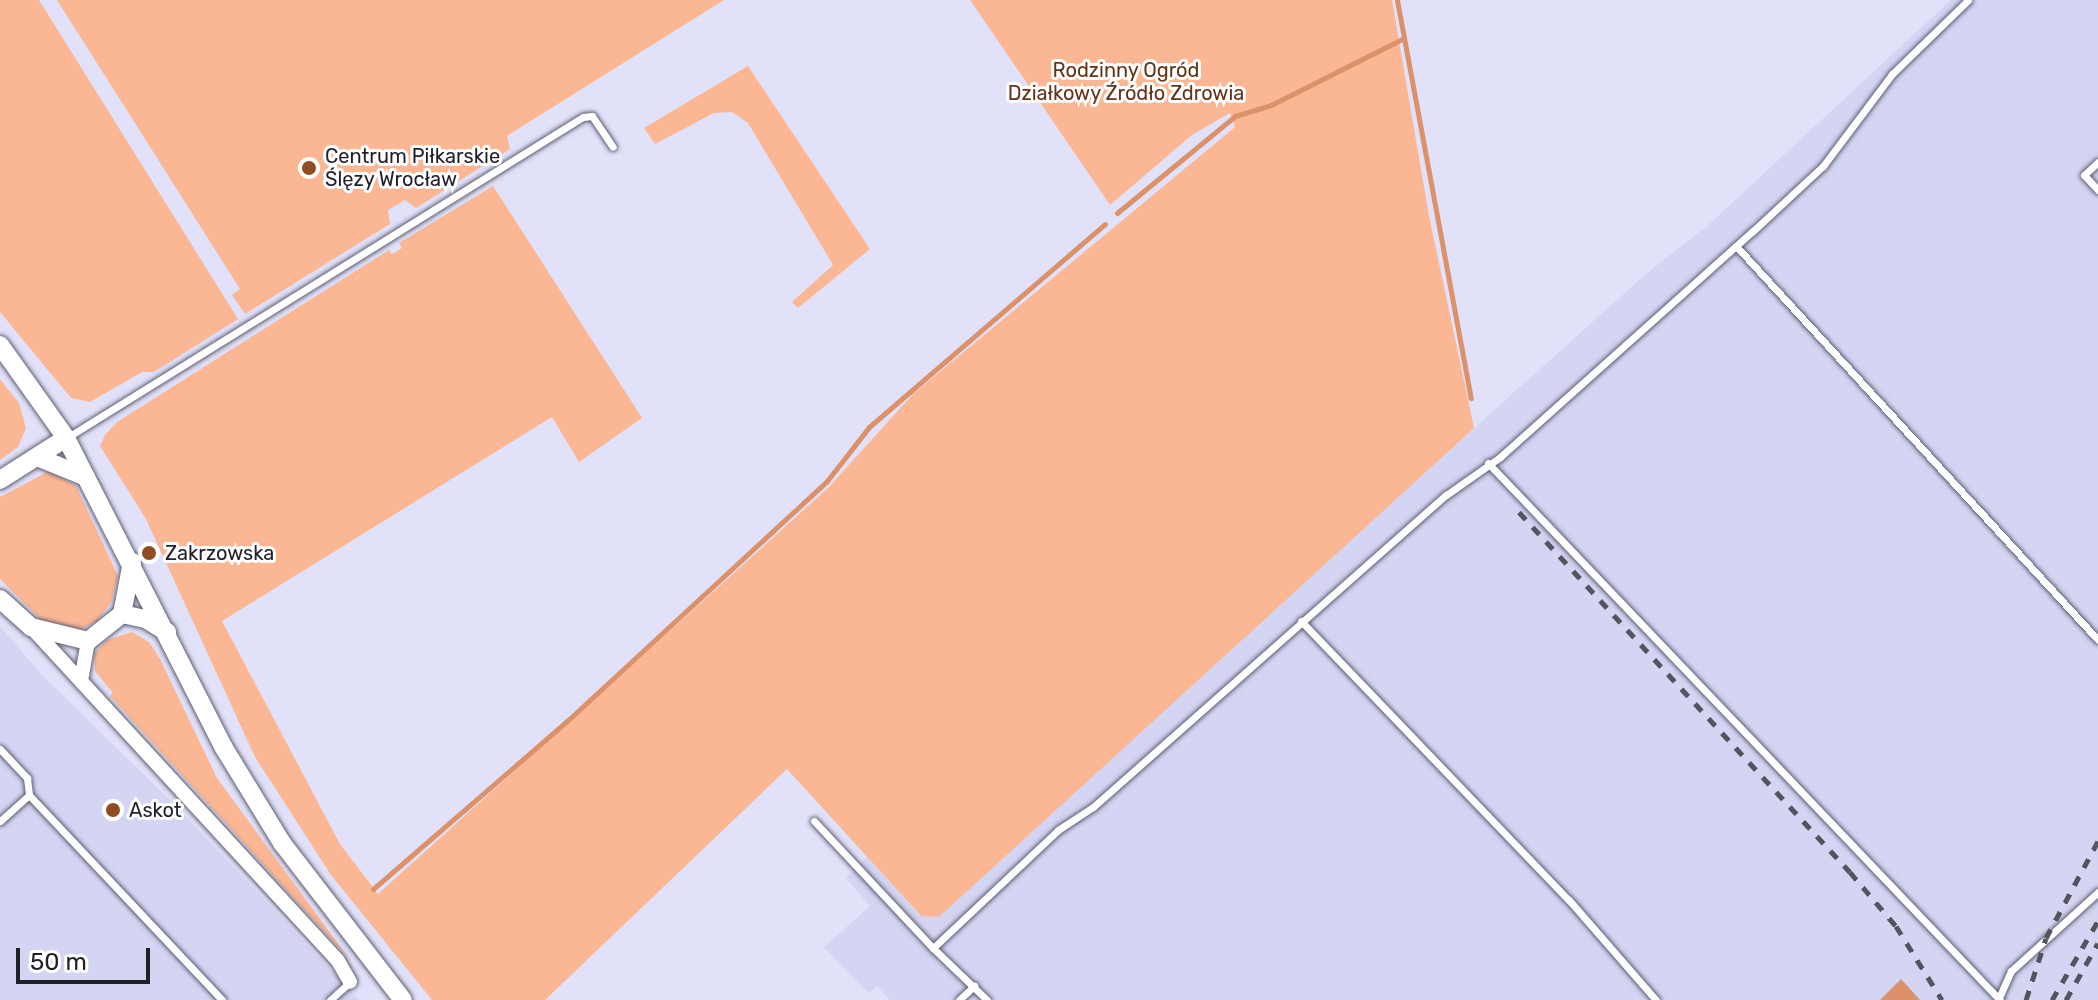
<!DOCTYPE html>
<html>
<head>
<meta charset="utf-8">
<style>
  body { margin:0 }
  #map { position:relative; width:2098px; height:1000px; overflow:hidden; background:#e1e2f9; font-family:Rubik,sans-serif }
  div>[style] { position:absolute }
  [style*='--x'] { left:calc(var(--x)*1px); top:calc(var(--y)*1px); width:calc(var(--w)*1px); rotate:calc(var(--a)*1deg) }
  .built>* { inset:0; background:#d3d5f3 }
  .green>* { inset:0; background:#fbb794 }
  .water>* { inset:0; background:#db9169 }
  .stream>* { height:5px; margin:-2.5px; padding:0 2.5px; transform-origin:2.5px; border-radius:2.5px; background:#db9169 }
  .roads { filter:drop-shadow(0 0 2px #5d5e71) drop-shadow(0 0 2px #5d5e71) }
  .service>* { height:7px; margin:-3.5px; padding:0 3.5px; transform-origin:3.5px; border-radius:3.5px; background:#fff }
  .minor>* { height:14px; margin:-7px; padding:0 7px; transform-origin:7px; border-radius:7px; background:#fff }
  .tertiary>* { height:18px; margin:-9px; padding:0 9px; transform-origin:9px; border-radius:9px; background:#fff }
  .rail>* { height:5px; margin-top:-2.5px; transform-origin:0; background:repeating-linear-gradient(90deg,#535460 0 10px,transparent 0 20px) }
  .dots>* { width:22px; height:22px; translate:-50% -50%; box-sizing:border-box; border:4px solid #fff; border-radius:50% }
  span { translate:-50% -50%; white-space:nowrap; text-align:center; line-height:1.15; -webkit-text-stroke:6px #fff; paint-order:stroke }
  .park-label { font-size:20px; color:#643317 }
  .poi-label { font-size:20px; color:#1f2028 }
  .left { translate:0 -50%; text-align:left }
  .scale { position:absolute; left:16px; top:948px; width:134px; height:36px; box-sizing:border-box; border:4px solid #1f2028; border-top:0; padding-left:10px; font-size:24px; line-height:28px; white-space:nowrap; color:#1f2028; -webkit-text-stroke:6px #fff; paint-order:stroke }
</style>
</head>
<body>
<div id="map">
  <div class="built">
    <div style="clip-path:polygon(1951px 0,2098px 0,2098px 1000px,890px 1000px,877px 986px,869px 993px,824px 947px,870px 906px,846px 878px,867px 857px,920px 916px,939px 917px,1217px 659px,1647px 273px,1706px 227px)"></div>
    <div style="clip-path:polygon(0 626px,41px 674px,176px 806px,359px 1000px,0 1000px)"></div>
  </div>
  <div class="green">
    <div style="clip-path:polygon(0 0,39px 0,238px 319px,154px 372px,142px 372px,90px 402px,71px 398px,0 312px)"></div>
    <div style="clip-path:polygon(57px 0,724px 0,507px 136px,510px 149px,416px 208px,405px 200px,388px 210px,390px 224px,245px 314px,232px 295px,240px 289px)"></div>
    <div style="clip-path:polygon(970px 0,1392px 0,1429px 216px,1474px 428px,939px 917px,921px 916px,787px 769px,545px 1000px,432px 1000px,331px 875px,255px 757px,146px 519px,100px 446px,105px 435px,117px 422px,389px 250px,392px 254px,402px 248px,399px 243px,493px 186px,642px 418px,579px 462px,552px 417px,222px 621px,340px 844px,378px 894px,828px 488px,913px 394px,1235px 127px,1230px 113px,1192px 135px,1110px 205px)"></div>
    <div style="clip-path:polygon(748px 66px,870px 249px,798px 308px,792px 302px,833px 265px,748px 123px,732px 112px,714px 113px,655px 144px,644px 128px)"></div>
    <div style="clip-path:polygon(0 379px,19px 403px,26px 428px,18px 447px,0 460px)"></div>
    <div style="clip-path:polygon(49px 471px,76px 486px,118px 576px,111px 603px,96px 622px,75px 632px,46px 625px,0 579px,0 497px)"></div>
    <div style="clip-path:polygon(132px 632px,149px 642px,160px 659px,217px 778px,350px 960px,110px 696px,113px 693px,95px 671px,94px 654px,107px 640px)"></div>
  </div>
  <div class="water">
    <div style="clip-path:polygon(1901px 979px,1920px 1000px,1880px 1000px)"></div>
  </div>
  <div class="stream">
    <div style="--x:1397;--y:0;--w:405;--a:79.5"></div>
    <div style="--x:1117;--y:213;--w:153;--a:-39.4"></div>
    <div style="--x:1235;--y:116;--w:38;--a:-17"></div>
    <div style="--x:1271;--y:105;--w:149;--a:-26.7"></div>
    <div style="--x:373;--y:889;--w:257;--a:-40.9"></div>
    <div style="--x:567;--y:721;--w:354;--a:-42.7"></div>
    <div style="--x:827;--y:481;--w:68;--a:-52.1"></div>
    <div style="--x:869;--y:427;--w:311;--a:-40.7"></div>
  </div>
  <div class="roads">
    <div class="service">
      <div style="--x:2098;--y:162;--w:19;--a:137"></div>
      <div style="--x:2084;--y:175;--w:21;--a:47"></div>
      <div style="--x:1736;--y:246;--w:535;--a:47.42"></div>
      <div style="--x:68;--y:437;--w:606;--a:-31.86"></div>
      <div style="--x:583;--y:117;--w:9;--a:-6"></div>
      <div style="--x:592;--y:116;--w:37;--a:56"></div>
      <div style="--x:1488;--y:463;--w:742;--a:46.37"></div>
      <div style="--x:1301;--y:621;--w:387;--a:46.2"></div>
      <div style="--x:1569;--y:900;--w:133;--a:49"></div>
      <div style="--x:0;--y:749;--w:40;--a:47"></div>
      <div style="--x:27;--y:778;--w:17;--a:83"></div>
      <div style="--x:29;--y:795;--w:39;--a:138"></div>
      <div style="--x:29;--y:795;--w:282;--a:46.7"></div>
      <div style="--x:814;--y:821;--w:174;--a:46.9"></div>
      <div style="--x:330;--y:1000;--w:27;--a:-42"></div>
      <div style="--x:959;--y:1000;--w:21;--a:-43"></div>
      <div style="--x:987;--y:1000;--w:75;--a:-136.1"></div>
      <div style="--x:933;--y:948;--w:172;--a:-43.3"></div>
      <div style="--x:1058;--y:830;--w:42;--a:-33.3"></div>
      <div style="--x:1093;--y:807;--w:471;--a:-41.5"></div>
      <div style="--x:1446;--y:495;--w:66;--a:-35.1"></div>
      <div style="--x:1500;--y:457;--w:339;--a:-41.8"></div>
      <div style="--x:1753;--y:231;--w:96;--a:-42.9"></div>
      <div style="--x:1823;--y:166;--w:115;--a:-53.1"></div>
      <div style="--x:1892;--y:74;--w:106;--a:-44.2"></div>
      <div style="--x:1998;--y:1000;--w:32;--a:-66"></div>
      <div style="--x:2011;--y:971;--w:118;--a:-42.2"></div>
    </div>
    <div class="minor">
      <div style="--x:32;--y:628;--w:452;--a:47.4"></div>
      <div style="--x:338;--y:961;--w:24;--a:60"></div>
      <div style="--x:81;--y:681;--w:41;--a:-80.1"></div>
    </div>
    <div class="tertiary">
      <div style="--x:0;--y:345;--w:114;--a:54.6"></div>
      <div style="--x:66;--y:438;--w:348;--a:63"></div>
      <div style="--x:224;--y:748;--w:111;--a:58.6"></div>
      <div style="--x:282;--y:843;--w:198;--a:52.4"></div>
      <div style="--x:37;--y:457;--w:53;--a:22.2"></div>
      <div style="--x:0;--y:480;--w:78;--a:-32.5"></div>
      <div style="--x:0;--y:599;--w:42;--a:42.1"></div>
      <div style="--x:31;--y:627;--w:59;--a:13.8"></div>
      <div style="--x:88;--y:641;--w:43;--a:-38.5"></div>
      <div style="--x:122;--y:614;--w:53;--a:-79.1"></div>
      <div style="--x:122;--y:614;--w:25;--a:12"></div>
      <div style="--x:146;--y:619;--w:25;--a:32"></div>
    </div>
  </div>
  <div class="rail">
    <div style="--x:1519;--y:512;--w:489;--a:47.4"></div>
    <div style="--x:1850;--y:872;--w:71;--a:49.6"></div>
    <div style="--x:1896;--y:926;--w:87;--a:58.1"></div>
    <div style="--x:2026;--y:1000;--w:65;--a:-72.1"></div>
    <div style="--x:2046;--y:938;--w:110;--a:-61.8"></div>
    <div style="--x:2052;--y:1000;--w:91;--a:-59.8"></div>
    <div style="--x:2066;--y:1000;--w:65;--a:-60.7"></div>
  </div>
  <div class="dots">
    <div style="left:309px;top:168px;background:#904b22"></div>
    <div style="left:149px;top:553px;background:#904b22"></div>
    <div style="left:113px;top:810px;background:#904b22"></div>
  </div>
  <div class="park-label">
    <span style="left:1126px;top:82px">Rodzinny Ogród<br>Działkowy Źródło Zdrowia</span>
  </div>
  <div class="poi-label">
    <span class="left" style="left:325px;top:168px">Centrum Piłkarskie<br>Ślęzy Wrocław</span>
    <span class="left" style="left:165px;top:553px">Zakrzowska</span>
    <span class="left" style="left:129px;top:810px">Askot</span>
  </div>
  <div class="scale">50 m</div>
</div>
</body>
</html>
